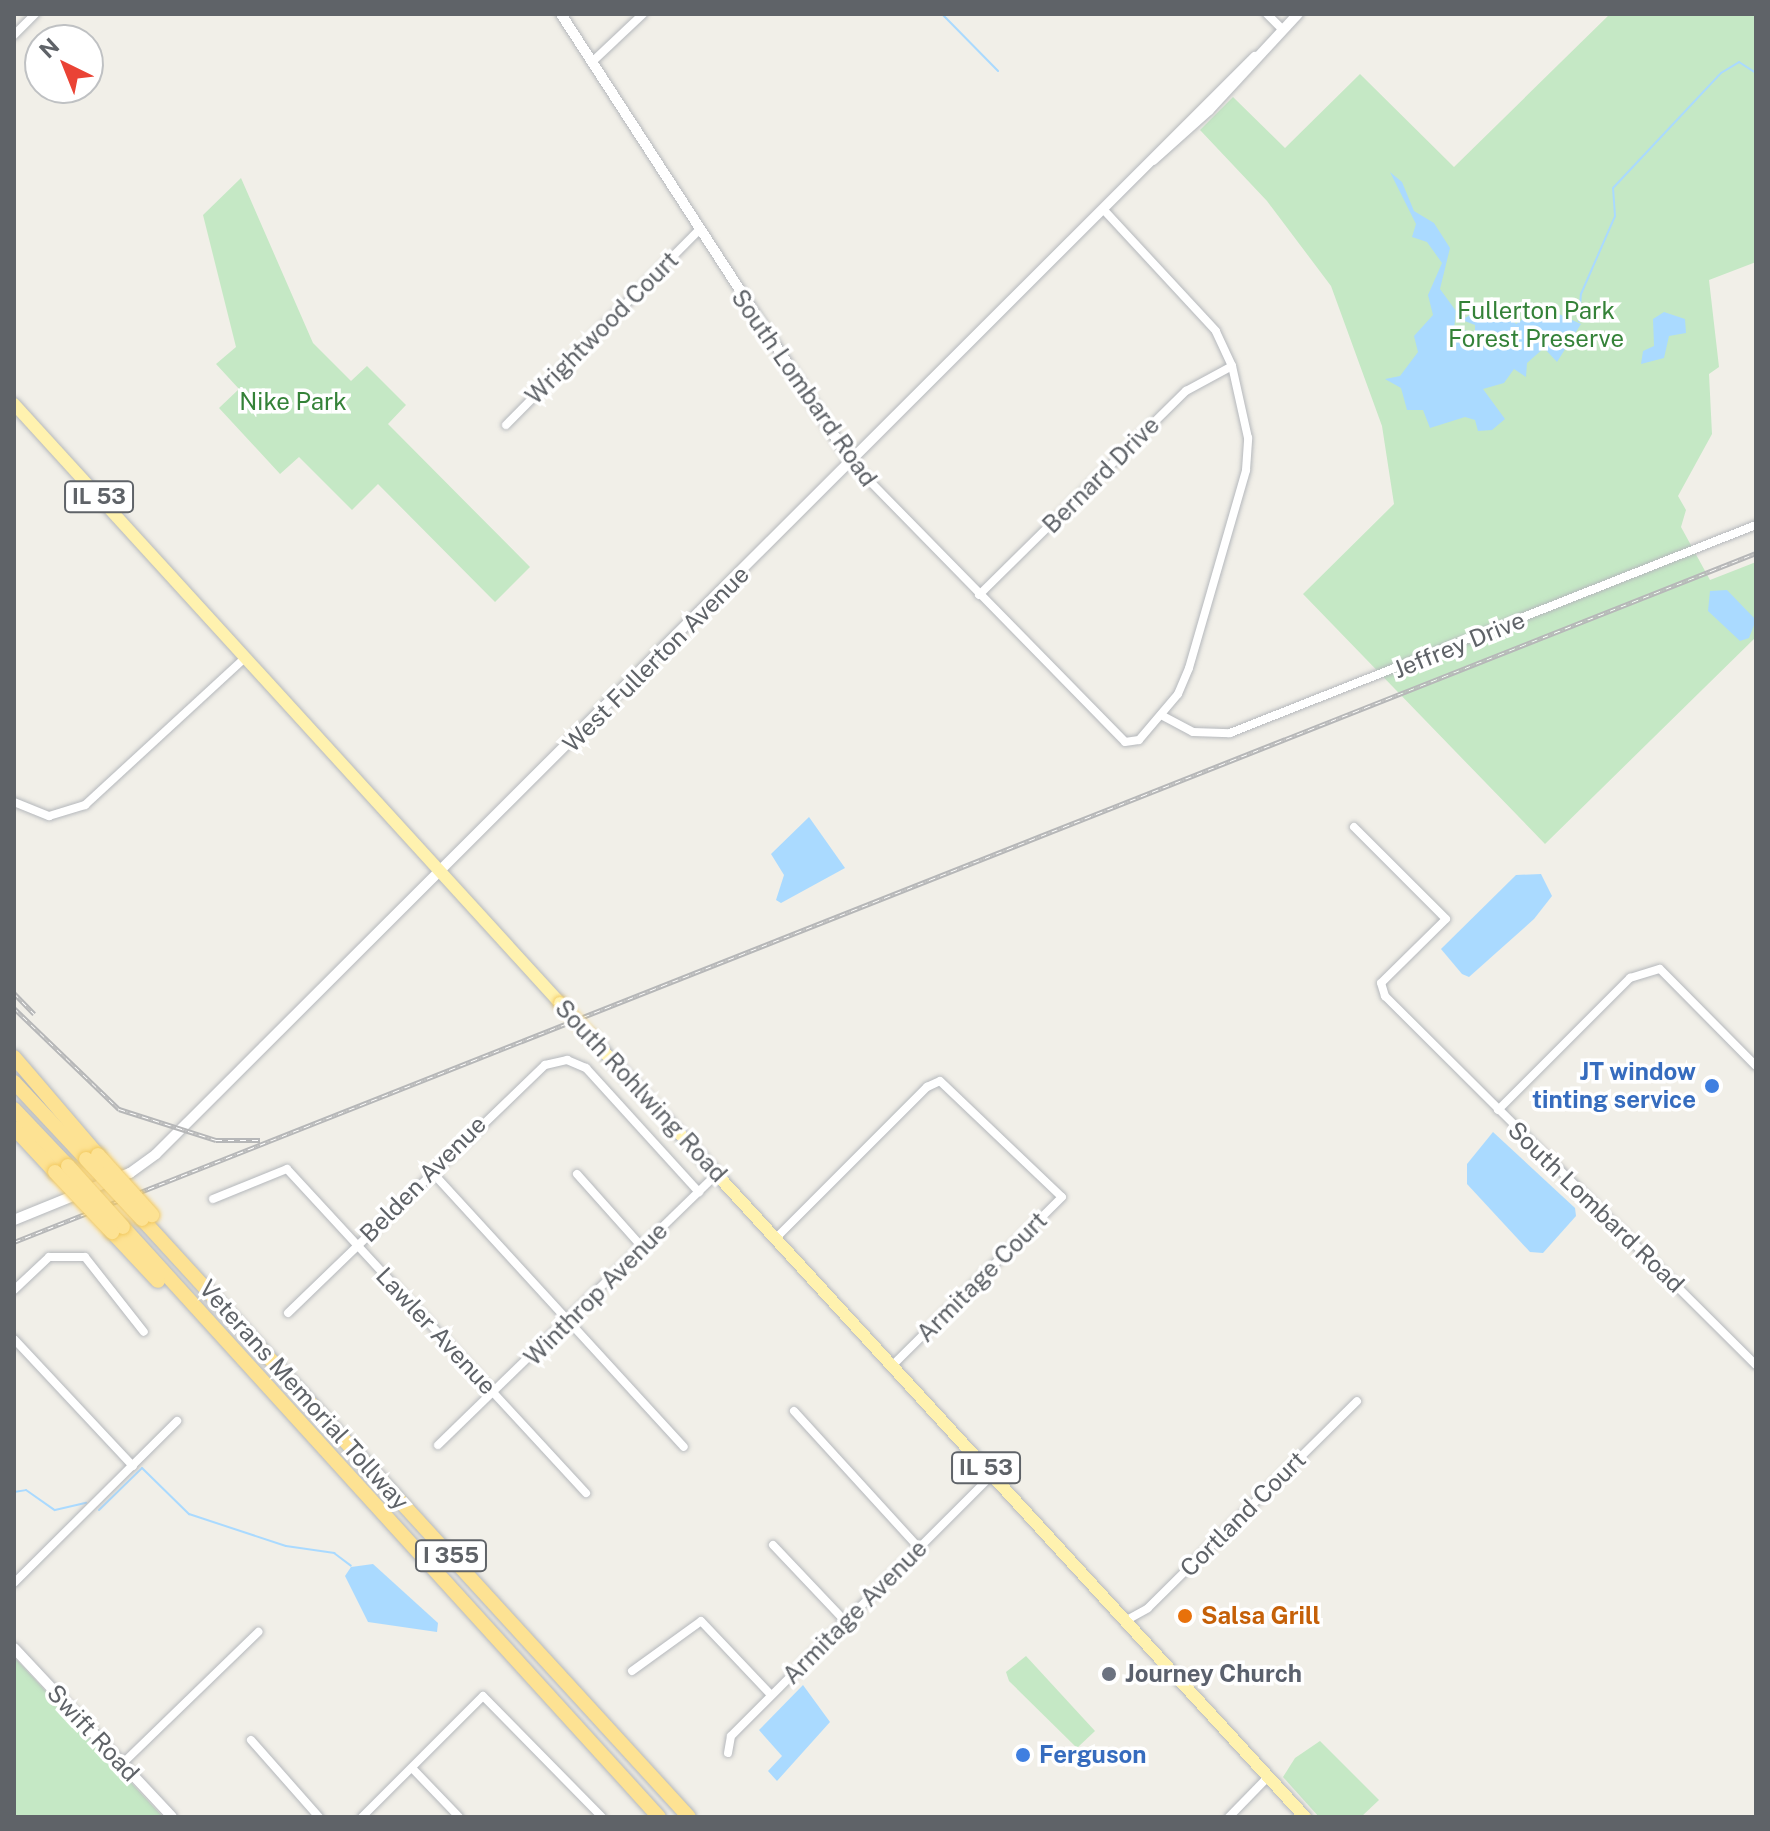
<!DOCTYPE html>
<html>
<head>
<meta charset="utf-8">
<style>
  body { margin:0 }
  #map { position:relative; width:1770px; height:1831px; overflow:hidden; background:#f1efe8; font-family:"Public Sans",sans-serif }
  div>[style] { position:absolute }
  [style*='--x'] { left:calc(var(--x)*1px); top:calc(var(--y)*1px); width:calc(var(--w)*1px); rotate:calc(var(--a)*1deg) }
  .green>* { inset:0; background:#c5e8c5 }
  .water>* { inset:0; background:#aadaff }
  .stream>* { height:2px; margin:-1px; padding:0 1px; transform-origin:1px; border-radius:1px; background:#aadaff }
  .roads { filter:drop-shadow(0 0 2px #b5b8bc) drop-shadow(0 0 2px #b5b8bc) }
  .minor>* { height:8px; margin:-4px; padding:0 4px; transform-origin:4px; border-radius:4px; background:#fff }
  .tertiary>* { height:10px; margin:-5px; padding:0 5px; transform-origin:5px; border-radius:5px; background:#fff }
  .primary>* { height:12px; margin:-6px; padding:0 6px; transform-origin:6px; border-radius:6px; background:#fff2af }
  .motorway>* { height:14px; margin:-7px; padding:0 7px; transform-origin:7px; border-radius:7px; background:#fde293 }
  .rail>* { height:5px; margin-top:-2.5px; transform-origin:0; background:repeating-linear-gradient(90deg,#fff 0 6px,#b6b7b8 0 12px); box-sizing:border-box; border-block:2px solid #b6b7b8 }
  .bridges { filter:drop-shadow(0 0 2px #f2c960) drop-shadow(0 0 2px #f2c960) }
  .primary-bridge>* { height:12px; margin:-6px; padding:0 6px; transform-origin:6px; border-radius:6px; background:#fff2af }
  .motorway-bridge>* { height:14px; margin:-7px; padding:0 7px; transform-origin:7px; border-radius:7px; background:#fde293 }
  .dots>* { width:22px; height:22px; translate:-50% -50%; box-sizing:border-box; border:4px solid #fff; border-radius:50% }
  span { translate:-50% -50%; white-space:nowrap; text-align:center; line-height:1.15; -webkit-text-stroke:7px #fff; paint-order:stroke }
  .shield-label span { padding:2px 6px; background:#fff; border:2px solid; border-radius:6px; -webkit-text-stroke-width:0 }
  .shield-label { font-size:22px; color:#5f6368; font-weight:700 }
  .park-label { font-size:24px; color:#348238 }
  .street-label { font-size:24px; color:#5f6368 }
  .shop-label { font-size:24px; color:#366cbe; font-weight:700 }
  .right { translate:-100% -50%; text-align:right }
  .left { translate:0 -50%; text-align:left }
  .food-label { font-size:24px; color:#c56008; font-weight:700 }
  .worship-label { font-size:24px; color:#5b616d; font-weight:700 }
  .frame { position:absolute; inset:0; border:16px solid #5f6368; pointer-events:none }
  .north { position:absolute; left:24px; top:24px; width:80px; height:80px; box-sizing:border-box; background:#fff; border:2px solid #bfc1c3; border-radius:50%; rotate:317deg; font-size:22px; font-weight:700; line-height:32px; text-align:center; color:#5f6368 }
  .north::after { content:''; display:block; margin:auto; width:28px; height:36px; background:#ea4335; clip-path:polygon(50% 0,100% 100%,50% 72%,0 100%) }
</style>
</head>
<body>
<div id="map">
  <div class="green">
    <div style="clip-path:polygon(1610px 14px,1756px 14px,1756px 262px,1709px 280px,1719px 367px,1709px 374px,1712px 434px,1678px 496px,1686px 510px,1681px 527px,1710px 580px,1756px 562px,1756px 637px,1545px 844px,1303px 594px,1394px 504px,1382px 426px,1331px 286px,1267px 201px,1200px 130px,1233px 97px,1285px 148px,1360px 74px,1454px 167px)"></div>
    <div style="clip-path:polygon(241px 178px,313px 343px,351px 381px,367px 366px,406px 405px,388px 424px,530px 567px,495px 602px,378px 484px,352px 510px,299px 457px,280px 474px,219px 408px,239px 389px,216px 364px,236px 347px,203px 215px)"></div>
    <div style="clip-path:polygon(1026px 1656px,1095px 1731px,1077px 1748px,1009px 1681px,1006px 1672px)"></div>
    <div style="clip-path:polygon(14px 1657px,96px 1745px,163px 1817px,14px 1817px)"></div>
    <div style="clip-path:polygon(1320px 1741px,1379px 1800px,1361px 1817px,1319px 1817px,1283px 1777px,1295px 1758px)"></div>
  </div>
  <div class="water">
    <div style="clip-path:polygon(1390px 172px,1402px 182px,1414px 211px,1434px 223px,1450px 248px,1440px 289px,1456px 311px,1454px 329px,1475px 332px,1475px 325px,1462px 320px,1485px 305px,1500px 306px,1516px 324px,1541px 306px,1581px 324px,1557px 362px,1544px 348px,1527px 363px,1526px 377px,1514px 369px,1504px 383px,1483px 389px,1505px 419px,1492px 430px,1478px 431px,1475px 420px,1465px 417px,1430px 428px,1423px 410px,1407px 410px,1401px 388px,1385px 379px,1400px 376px,1418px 352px,1414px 336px,1433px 315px,1428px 295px,1442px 263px,1427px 242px,1412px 237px,1416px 224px)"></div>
    <div style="clip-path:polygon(1664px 312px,1685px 319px,1686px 333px,1669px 336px,1664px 358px,1641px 364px,1643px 351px,1654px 346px,1653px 319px)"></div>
    <div style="clip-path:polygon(1727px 590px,1756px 620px,1749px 638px,1740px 641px,1708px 611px,1710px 591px)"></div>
    <div style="clip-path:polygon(809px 817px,845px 868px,781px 903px,776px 900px,784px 875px,771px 854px)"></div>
    <div style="clip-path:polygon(1541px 874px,1552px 896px,1534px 919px,1469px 977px,1462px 974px,1441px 949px,1516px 875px)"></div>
    <div style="clip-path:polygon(1493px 1132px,1575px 1208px,1576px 1216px,1543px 1253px,1530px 1252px,1467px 1184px,1467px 1164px)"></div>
    <div style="clip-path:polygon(373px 1564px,438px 1623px,437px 1632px,368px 1622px,345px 1576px,351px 1567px)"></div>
    <div style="clip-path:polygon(803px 1685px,830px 1722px,777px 1781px,768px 1771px,782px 1756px,759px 1730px)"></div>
  </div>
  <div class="stream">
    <div style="--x:942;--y:14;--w:80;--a:45.5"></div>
    <div style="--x:1579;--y:321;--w:27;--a:-86"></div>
    <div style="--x:1581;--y:294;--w:85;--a:-66.4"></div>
    <div style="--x:1615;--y:216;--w:28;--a:-94"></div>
    <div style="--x:1613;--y:188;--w:158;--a:-46.8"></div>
    <div style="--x:1721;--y:73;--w:21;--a:-31"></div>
    <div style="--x:1739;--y:62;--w:20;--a:33"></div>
    <div style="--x:14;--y:1492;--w:12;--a:-9"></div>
    <div style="--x:26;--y:1490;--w:35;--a:35"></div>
    <div style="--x:55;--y:1510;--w:32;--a:-13"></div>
    <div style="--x:99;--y:1510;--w:60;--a:-44.3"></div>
    <div style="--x:142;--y:1468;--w:66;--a:44.4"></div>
    <div style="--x:189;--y:1514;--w:102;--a:18.3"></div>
    <div style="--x:286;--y:1546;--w:49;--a:8.3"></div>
    <div style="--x:334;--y:1553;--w:21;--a:37"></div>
  </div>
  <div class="roads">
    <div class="minor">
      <div style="--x:1267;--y:14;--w:21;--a:45"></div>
      <div style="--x:14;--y:35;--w:30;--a:-45"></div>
      <div style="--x:592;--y:62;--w:70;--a:-43.3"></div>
      <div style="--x:506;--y:425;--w:273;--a:-45.3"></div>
      <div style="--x:852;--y:463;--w:390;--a:45.6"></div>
      <div style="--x:1125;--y:742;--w:14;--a:-8"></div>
      <div style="--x:1139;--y:740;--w:60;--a:-49.7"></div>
      <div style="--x:1178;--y:694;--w:28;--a:-67"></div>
      <div style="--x:1189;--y:668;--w:206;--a:-73.9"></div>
      <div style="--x:1246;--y:470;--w:32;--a:-86"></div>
      <div style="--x:1248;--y:438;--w:74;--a:-102.5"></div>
      <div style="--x:1232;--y:366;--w:38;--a:-115"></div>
      <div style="--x:1216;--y:331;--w:166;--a:-132.8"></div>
      <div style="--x:979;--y:595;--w:291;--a:-44.6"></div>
      <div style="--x:1186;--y:391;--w:52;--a:-28.5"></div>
      <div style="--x:1161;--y:715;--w:36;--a:28"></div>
      <div style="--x:1193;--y:732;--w:37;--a:2"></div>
      <div style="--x:1230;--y:733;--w:566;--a:-21.58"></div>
      <div style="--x:14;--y:802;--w:38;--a:22"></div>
      <div style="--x:49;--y:816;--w:38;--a:-17"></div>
      <div style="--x:85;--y:805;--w:217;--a:-42.6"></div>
      <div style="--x:1354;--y:827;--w:130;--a:45"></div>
      <div style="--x:1446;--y:919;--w:91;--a:135.4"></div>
      <div style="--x:1381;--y:983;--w:14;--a:73"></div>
      <div style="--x:1385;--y:996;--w:523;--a:44.85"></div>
      <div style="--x:1498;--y:1110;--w:187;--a:-45"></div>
      <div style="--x:1630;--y:978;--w:31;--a:-17"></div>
      <div style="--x:1660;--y:969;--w:136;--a:45.3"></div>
      <div style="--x:431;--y:1171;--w:374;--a:47.5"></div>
      <div style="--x:577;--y:1174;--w:99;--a:48.3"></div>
      <div style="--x:213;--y:1199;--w:80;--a:-22.1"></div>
      <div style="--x:287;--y:1169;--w:441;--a:47.3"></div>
      <div style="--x:776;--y:1238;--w:214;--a:-45"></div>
      <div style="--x:927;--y:1087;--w:14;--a:-25"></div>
      <div style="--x:940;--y:1081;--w:168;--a:43.6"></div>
      <div style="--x:1062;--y:1197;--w:240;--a:135.2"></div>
      <div style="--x:14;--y:1290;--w:48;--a:-43.3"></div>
      <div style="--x:49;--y:1257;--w:36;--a:0"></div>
      <div style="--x:85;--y:1257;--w:95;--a:51.8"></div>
      <div style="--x:288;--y:1313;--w:357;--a:-44"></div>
      <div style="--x:545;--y:1065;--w:23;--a:-13"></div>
      <div style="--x:567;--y:1060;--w:21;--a:23"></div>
      <div style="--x:586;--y:1068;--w:168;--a:47.7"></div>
      <div style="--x:14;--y:1339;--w:174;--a:46.9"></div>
      <div style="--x:794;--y:1411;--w:185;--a:47.6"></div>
      <div style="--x:438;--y:1445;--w:389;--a:-44.2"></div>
      <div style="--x:773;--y:1545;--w:106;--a:46.5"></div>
      <div style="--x:14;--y:1583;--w:230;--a:-44.8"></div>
      <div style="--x:1125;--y:1621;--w:26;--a:-29"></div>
      <div style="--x:1148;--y:1608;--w:294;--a:-44.7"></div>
      <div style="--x:632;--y:1671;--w:85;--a:-35.9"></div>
      <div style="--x:701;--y:1621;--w:102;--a:46.6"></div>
      <div style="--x:251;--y:1740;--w:103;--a:48.6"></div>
      <div style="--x:728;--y:1753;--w:17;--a:-80"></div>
      <div style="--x:731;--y:1736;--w:369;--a:-45"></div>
      <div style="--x:122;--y:1764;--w:190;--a:-44.1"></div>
      <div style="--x:412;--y:1768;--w:68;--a:46.2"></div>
      <div style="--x:362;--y:1817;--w:171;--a:-45"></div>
      <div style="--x:483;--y:1696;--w:170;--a:45.5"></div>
      <div style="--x:1229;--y:1817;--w:56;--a:-45.7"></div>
    </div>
    <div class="tertiary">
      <div style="--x:561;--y:14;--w:535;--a:57.05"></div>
      <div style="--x:1153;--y:160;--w:75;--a:-41.8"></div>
      <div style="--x:1209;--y:110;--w:131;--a:-47.2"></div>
      <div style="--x:14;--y:1220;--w:125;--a:-22.1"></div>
      <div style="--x:130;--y:1173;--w:32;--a:-36"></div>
      <div style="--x:156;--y:1154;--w:1553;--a:-44.95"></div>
      <div style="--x:14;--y:1648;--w:231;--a:46.9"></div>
    </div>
    <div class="primary">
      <div style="--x:14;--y:404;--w:811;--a:47.65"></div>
      <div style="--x:590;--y:1036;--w:1059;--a:47.53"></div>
    </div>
    <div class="motorway">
      <div style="--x:14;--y:1057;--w:129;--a:49.4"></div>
      <div style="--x:14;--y:1082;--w:105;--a:46.9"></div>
      <div style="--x:14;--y:1109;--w:79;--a:46.5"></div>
      <div style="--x:14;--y:1128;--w:60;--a:47"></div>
      <div style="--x:142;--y:1219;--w:810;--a:47.55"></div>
      <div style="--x:123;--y:1227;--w:797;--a:47.75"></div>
      <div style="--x:112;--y:1232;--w:67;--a:46.8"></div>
    </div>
  </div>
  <div class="rail">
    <div style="--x:14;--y:993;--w:29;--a:46"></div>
    <div style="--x:14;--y:1008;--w:146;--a:43.9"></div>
    <div style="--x:119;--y:1109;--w:102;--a:17.7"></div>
    <div style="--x:216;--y:1140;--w:44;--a:0"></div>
    <div style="--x:14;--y:1242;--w:1873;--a:-21.58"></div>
  </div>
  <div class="bridges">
    <div class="primary-bridge">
      <div style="--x:560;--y:1003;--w:45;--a:47.7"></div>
    </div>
    <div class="motorway-bridge">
      <div style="--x:98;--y:1155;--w:81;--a:48"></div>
      <div style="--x:86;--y:1159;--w:82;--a:47"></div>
      <div style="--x:68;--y:1166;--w:82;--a:48"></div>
      <div style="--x:55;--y:1172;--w:83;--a:46.5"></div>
    </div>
  </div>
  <div class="dots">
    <div style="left:1712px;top:1086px;background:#3f7fe0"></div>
    <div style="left:1185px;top:1616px;background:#e8710a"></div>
    <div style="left:1109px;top:1674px;background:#6b7280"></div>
    <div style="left:1023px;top:1755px;background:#3f7fe0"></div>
  </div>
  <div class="shield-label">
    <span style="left:99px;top:497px">IL 53</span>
    <span style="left:986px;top:1468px">IL 53</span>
    <span style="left:451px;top:1556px">I 355</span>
  </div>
  <div class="park-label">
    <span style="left:1536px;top:325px">Fullerton Park<br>Forest Preserve</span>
    <span style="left:293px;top:402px">Nike Park</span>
  </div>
  <div class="street-label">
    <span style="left:602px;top:328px;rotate:-45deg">Wrightwood Court</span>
    <span style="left:804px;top:388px;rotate:55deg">South Lombard Road</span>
    <span style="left:1101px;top:475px;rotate:-45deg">Bernard Drive</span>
    <span style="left:1459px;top:645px;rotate:-22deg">Jeffrey Drive</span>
    <span style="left:656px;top:659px;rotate:-45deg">West Fullerton Avenue</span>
    <span style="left:641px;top:1091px;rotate:47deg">South Rohlwing Road</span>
    <span style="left:423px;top:1179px;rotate:-45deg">Belden Avenue</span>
    <span style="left:1596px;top:1207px;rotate:44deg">South Lombard Road</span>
    <span style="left:982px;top:1277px;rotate:-45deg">Armitage Court</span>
    <span style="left:596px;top:1294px;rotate:-45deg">Winthrop Avenue</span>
    <span style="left:436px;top:1331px;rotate:47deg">Lawler Avenue</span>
    <span style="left:304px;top:1395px;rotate:48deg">Veterans Memorial Tollway</span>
    <span style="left:1243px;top:1514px;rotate:-45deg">Cortland Court</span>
    <span style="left:855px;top:1612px;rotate:-45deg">Armitage Avenue</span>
    <span style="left:93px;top:1733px;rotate:47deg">Swift Road</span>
  </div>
  <div class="shop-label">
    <span class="right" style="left:1696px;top:1086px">JT window<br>tinting service</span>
    <span class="left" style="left:1039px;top:1755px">Ferguson</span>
  </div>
  <div class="food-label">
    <span class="left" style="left:1201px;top:1616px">Salsa Grill</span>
  </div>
  <div class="worship-label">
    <span class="left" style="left:1125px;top:1674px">Journey Church</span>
  </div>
  <div class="frame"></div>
  <div class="north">N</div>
</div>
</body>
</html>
